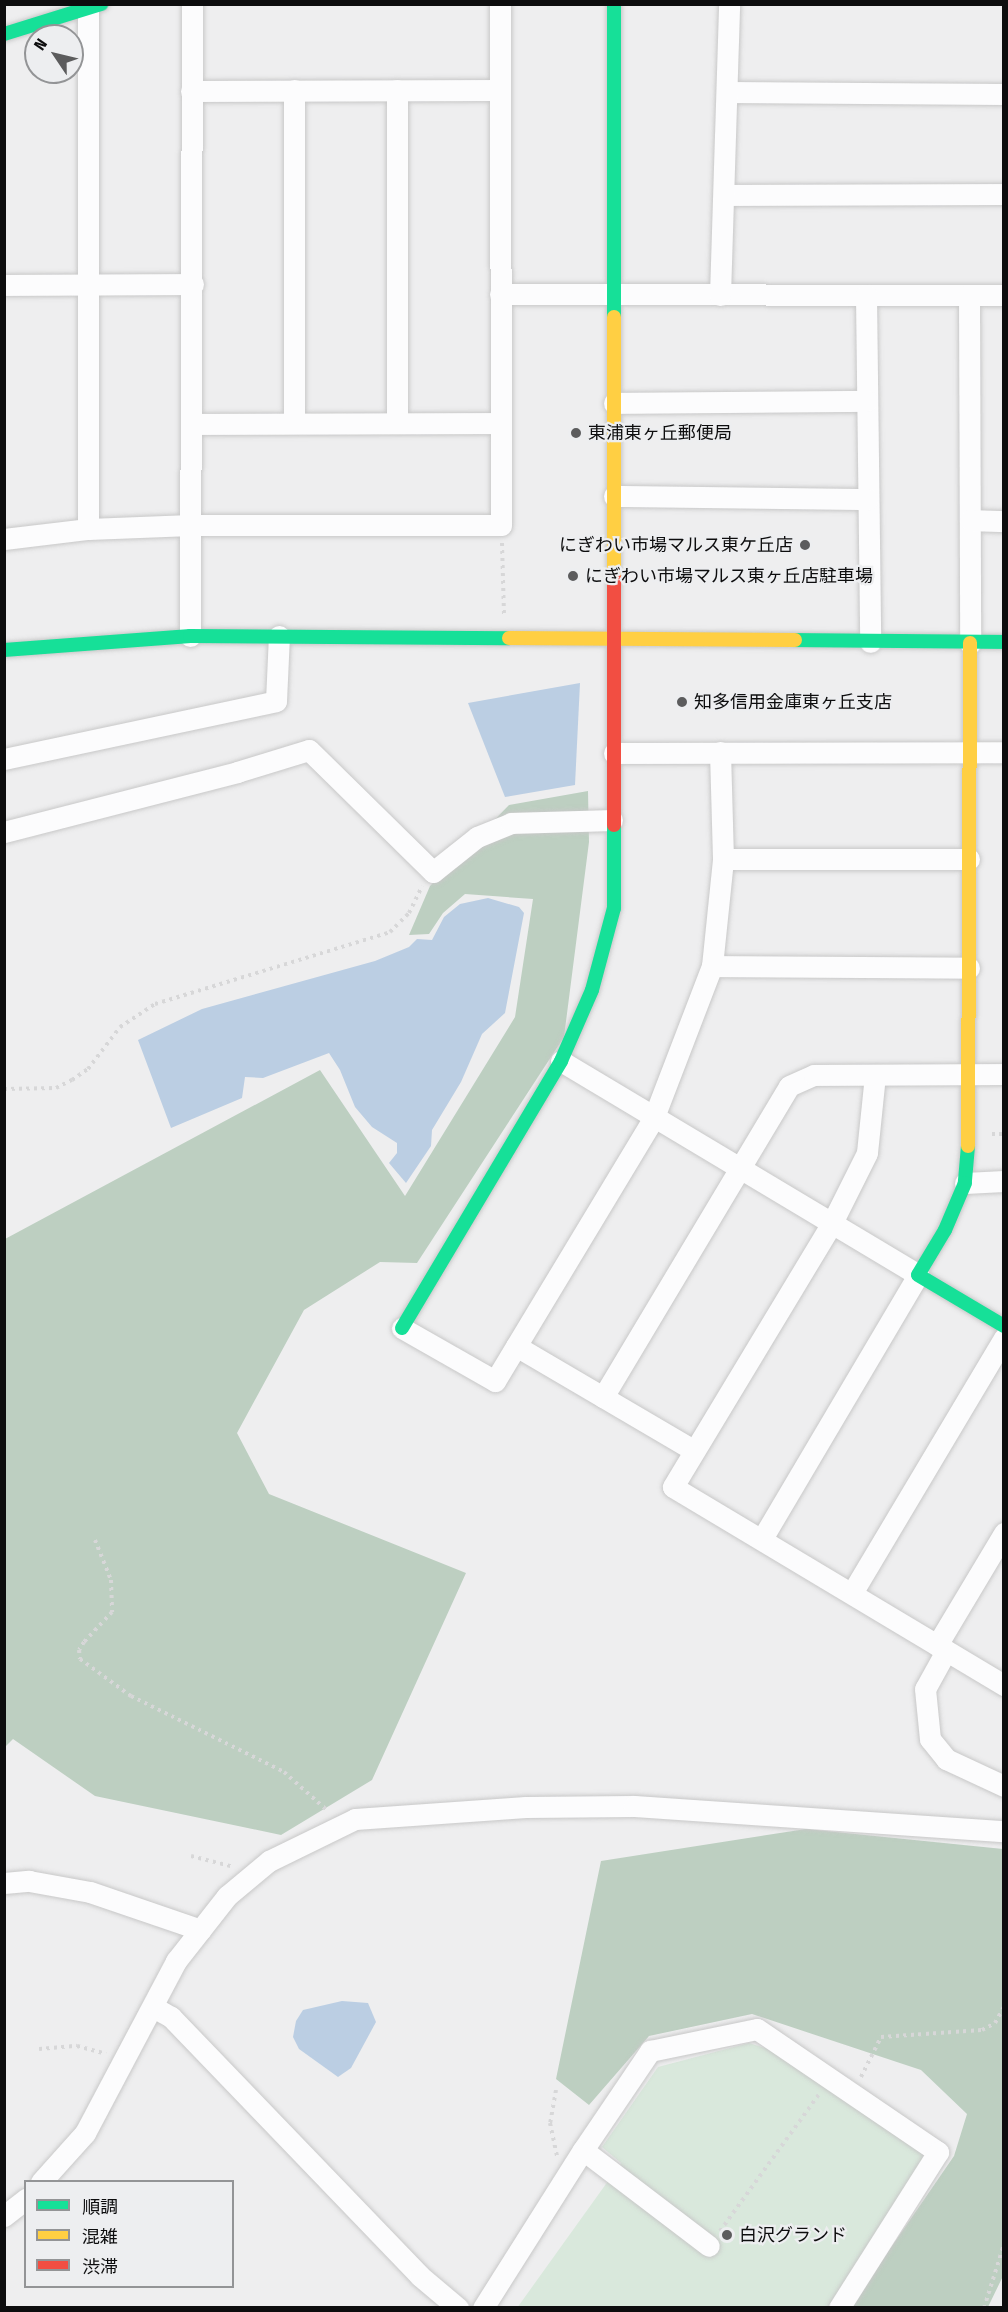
<!DOCTYPE html>
<html>
<head>
<meta charset="utf-8">
<style>
  body { margin:0 }
  #map { position:relative; width:1008px; height:2312px; overflow:hidden; background:#eeeeef; font-family:"Fira Sans Condensed","Noto Sans JP",sans-serif }
  div>[style] { position:absolute }
  [style*='--x'] { left:calc(var(--x)*1px); top:calc(var(--y)*1px); width:calc(var(--w)*1px); rotate:calc(var(--a)*1deg) }
  .green>* { inset:0; background:#d9e8dc }
  .forest>* { inset:0; background:#bdcfc1 }
  .water>* { inset:0; background:#bbcee3 }
  .path>* { height:4px; margin-top:-2px; transform-origin:0; background:repeating-linear-gradient(90deg,#d7d7d8 0 3px,transparent 0 7.5px) }
  .roads { filter:drop-shadow(0 0 2px #c8c8c8) drop-shadow(0 0 2px #c8c8c8) }
  .street>* { height:21px; margin:-10.5px; padding:0 10.5px; transform-origin:10.5px; border-radius:10.5px; background:#fcfcfd }
  .fast>* { height:14px; margin:-7px; padding:0 7px; transform-origin:7px; border-radius:7px; background:#16e098 }
  .slow>* { height:14px; margin:-7px; padding:0 7px; transform-origin:7px; border-radius:7px; background:#ffcf43 }
  .jam>* { height:14px; margin:-7px; padding:0 7px; transform-origin:7px; border-radius:7px; background:#f24e42 }
  .dots>* { width:16px; height:16px; translate:-50% -50%; box-sizing:border-box; border:3px solid #edeef0; border-radius:50% }
  span { translate:-50% -50%; white-space:nowrap; text-align:center; line-height:1.15; -webkit-text-stroke:4.5px #edeef0; paint-order:stroke }
  .poi-label { font-size:18px; color:#0d0d0e }
  .left { translate:0 -50%; text-align:left }
  .right { translate:-100% -50%; text-align:right }
  .frame { position:absolute; inset:0; border:6px solid #0d0d0e; pointer-events:none }
  .legend { position:absolute; left:24px; top:2180px; width:210px; height:108px; box-sizing:border-box; background:#edeef0; border:2px solid #939496; margin:0; padding:8px 10px; list-style:none; font-size:18px; color:#0d0d0e }
  .legend li { display:flex; align-items:center; gap:12px; height:30px }
  .legend b { width:30px; border:2px solid #939496 }
  .north { position:absolute; left:24px; top:24px; width:60px; height:60px; box-sizing:border-box; background:#edeef0; border:2px solid #939496; border-radius:50%; rotate:305deg; font-size:16px; font-weight:700; line-height:24px; text-align:center; color:#0d0d0e }
  .north::after { content:''; display:block; margin:auto; width:21px; height:27px; background:#5c5c5d; clip-path:polygon(50% 0,100% 100%,50% 72%,0 100%) }
</style>
</head>
<body>
<div id="map">
  <div class="green">
    <div style="clip-path:polygon(749px 2043px,813px 2063px,943px 2152px,835px 2307px,517px 2308px,621px 2163px,602px 2147px,658px 2067px)"></div>
  </div>
  <div class="forest">
    <div style="clip-path:polygon(588px 791px,589px 842px,564px 1037px,417px 1263px,380px 1262px,304px 1310px,237px 1433px,269px 1494px,466px 1573px,372px 1780px,281px 1835px,95px 1796px,13px 1739px,5px 1747px,5px 1239px,320px 1070px,405px 1196px,515px 1017px,533px 899px,465px 894px,443px 913px,429px 934px,409px 935px,430px 886px,509px 805px)"></div>
    <div style="clip-path:polygon(806px 1829px,1003px 1849px,1004px 2274px,988px 2307px,850px 2307px,954px 2156px,967px 2114px,921px 2070px,752px 2014px,649px 2036px,589px 2105px,556px 2079px,601px 1861px)"></div>
  </div>
  <div class="water">
    <div style="clip-path:polygon(580px 683px,575px 785px,505px 797px,468px 703px)"></div>
    <div style="clip-path:polygon(488px 898px,519px 907px,524px 913px,505px 1013px,482px 1034px,461px 1082px,432px 1130px,431px 1146px,406px 1183px,389px 1163px,397px 1153px,397px 1143px,372px 1127px,355px 1107px,340px 1070px,329px 1053px,263px 1078px,245px 1077px,242px 1098px,171px 1128px,138px 1040px,202px 1009px,375px 961px,409px 947px,417px 939px,432px 940px,444px 917px,460px 904px)"></div>
    <div style="clip-path:polygon(342px 2001px,368px 2003px,376px 2022px,351px 2068px,338px 2077px,299px 2049px,293px 2037px,296px 2021px,303px 2010px)"></div>
  </div>
  <div class="path">
    <div style="--x:502;--y:543;--w:72;--a:88.4"></div>
    <div style="--x:4;--y:1089;--w:52;--a:-1.1"></div>
    <div style="--x:56;--y:1088;--w:18;--a:-27"></div>
    <div style="--x:72;--y:1080;--w:19;--a:-35"></div>
    <div style="--x:88;--y:1069;--w:53;--a:-52.7"></div>
    <div style="--x:120;--y:1027;--w:42;--a:-33.3"></div>
    <div style="--x:155;--y:1004;--w:246;--a:-17"></div>
    <div style="--x:390;--y:932;--w:27;--a:-45"></div>
    <div style="--x:409;--y:913;--w:30;--a:-64"></div>
    <div style="--x:992;--y:1134;--w:12;--a:0"></div>
    <div style="--x:95;--y:1540;--w:43;--a:68.2"></div>
    <div style="--x:111;--y:1580;--w:32;--a:88"></div>
    <div style="--x:112;--y:1612;--w:41;--a:133"></div>
    <div style="--x:84;--y:1642;--w:9;--a:122"></div>
    <div style="--x:79;--y:1650;--w:9;--a:84"></div>
    <div style="--x:80;--y:1659;--w:63;--a:36"></div>
    <div style="--x:131;--y:1696;--w:171;--a:26.4"></div>
    <div style="--x:284;--y:1772;--w:59;--a:41.6"></div>
    <div style="--x:191;--y:1856;--w:44;--a:14.3"></div>
    <div style="--x:39;--y:2049;--w:38;--a:-5"></div>
    <div style="--x:77;--y:2046;--w:30;--a:15"></div>
    <div style="--x:861;--y:2077;--w:45;--a:-63.4"></div>
    <div style="--x:881;--y:2037;--w:101;--a:-4"></div>
    <div style="--x:982;--y:2030;--w:15;--a:-28"></div>
    <div style="--x:995;--y:2023;--w:18;--a:-61"></div>
    <div style="--x:556;--y:2090;--w:34;--a:100"></div>
    <div style="--x:550;--y:2123;--w:35;--a:78"></div>
    <div style="--x:720;--y:2231;--w:169;--a:-54.1"></div>
    <div style="--x:984;--y:2308;--w:67;--a:-72.6"></div>
  </div>
  <div class="roads">
    <div class="street">
      <div style="--x:88;--y:10;--w:519;--a:90"></div>
      <div style="--x:397;--y:90;--w:333;--a:90"></div>
      <div style="--x:191;--y:91;--w:309;--a:-0.2"></div>
      <div style="--x:727;--y:92;--w:277;--a:0.4"></div>
      <div style="--x:726;--y:195;--w:278;--a:-0.2"></div>
      <div style="--x:4;--y:285;--w:189;--a:-0.3"></div>
      <div style="--x:500;--y:294;--w:504;--a:0.11"></div>
      <div style="--x:720;--y:295;--w:291;--a:-88.2"></div>
      <div style="--x:866;--y:295;--w:347;--a:89.3"></div>
      <div style="--x:969;--y:295;--w:348;--a:89.8"></div>
      <div style="--x:614;--y:403;--w:253;--a:-0.5"></div>
      <div style="--x:294;--y:423;--w:333;--a:-90"></div>
      <div style="--x:191;--y:424;--w:310;--a:-0.2"></div>
      <div style="--x:614;--y:496;--w:254;--a:0.7"></div>
      <div style="--x:970;--y:520;--w:34;--a:2"></div>
      <div style="--x:4;--y:539;--w:85;--a:-6.8"></div>
      <div style="--x:88;--y:529;--w:103;--a:-2.2"></div>
      <div style="--x:191;--y:525;--w:310;--a:0"></div>
      <div style="--x:501;--y:525;--w:521;--a:-90.11"></div>
      <div style="--x:190;--y:636;--w:632;--a:-89.82"></div>
      <div style="--x:614;--y:753;--w:390;--a:-0.1"></div>
      <div style="--x:4;--y:759;--w:278;--a:-12"></div>
      <div style="--x:276;--y:701;--w:65;--a:-87.4"></div>
      <div style="--x:4;--y:832;--w:241;--a:-14.4"></div>
      <div style="--x:237;--y:772;--w:75;--a:-17"></div>
      <div style="--x:309;--y:750;--w:174;--a:44.5"></div>
      <div style="--x:433;--y:872;--w:56;--a:-38.5"></div>
      <div style="--x:477;--y:837;--w:37;--a:-22"></div>
      <div style="--x:511;--y:823;--w:101;--a:-1.7"></div>
      <div style="--x:723;--y:859;--w:246;--a:0"></div>
      <div style="--x:712;--y:966;--w:257;--a:0.4"></div>
      <div style="--x:561;--y:1061;--w:416;--a:30.9"></div>
      <div style="--x:918;--y:1275;--w:307;--a:120.6"></div>
      <div style="--x:875;--y:1075;--w:78;--a:95.9"></div>
      <div style="--x:867;--y:1153;--w:78;--a:116.6"></div>
      <div style="--x:832;--y:1223;--w:308;--a:121.1"></div>
      <div style="--x:673;--y:1487;--w:386;--a:30.9"></div>
      <div style="--x:965;--y:1183;--w:39;--a:-3"></div>
      <div style="--x:402;--y:1328;--w:107;--a:29.7"></div>
      <div style="--x:495;--y:1381;--w:308;--a:-58.9"></div>
      <div style="--x:654;--y:1117;--w:162;--a:-69"></div>
      <div style="--x:712;--y:966;--w:108;--a:-84.1"></div>
      <div style="--x:723;--y:859;--w:107;--a:-91.6"></div>
      <div style="--x:516;--y:1346;--w:205;--a:30.4"></div>
      <div style="--x:603;--y:1397;--w:362;--a:-59.1"></div>
      <div style="--x:789;--y:1086;--w:27;--a:-24"></div>
      <div style="--x:814;--y:1075;--w:190;--a:-0.3"></div>
      <div style="--x:852;--y:1593;--w:297;--a:-59.2"></div>
      <div style="--x:937;--y:1645;--w:131;--a:-59.1"></div>
      <div style="--x:946;--y:1651;--w:43;--a:118.9"></div>
      <div style="--x:925;--y:1689;--w:50;--a:84.3"></div>
      <div style="--x:930;--y:1739;--w:26;--a:51"></div>
      <div style="--x:946;--y:1759;--w:64;--a:25"></div>
      <div style="--x:4;--y:1883;--w:25;--a:-5"></div>
      <div style="--x:29;--y:1881;--w:62;--a:10.2"></div>
      <div style="--x:90;--y:1892;--w:117;--a:18.9"></div>
      <div style="--x:153;--y:2007;--w:21;--a:29"></div>
      <div style="--x:171;--y:2017;--w:359;--a:46.1"></div>
      <div style="--x:420;--y:2276;--w:50;--a:40.1"></div>
      <div style="--x:583;--y:2150;--w:120;--a:-55.9"></div>
      <div style="--x:650;--y:2051;--w:109;--a:-11.6"></div>
      <div style="--x:757;--y:2029;--w:219;--a:34.2"></div>
      <div style="--x:938;--y:2152;--w:185;--a:122.4"></div>
      <div style="--x:41;--y:2182;--w:66;--a:-48.1"></div>
      <div style="--x:85;--y:2133;--w:195;--a:-62.1"></div>
      <div style="--x:176;--y:1961;--w:83;--a:-51.9"></div>
      <div style="--x:227;--y:1896;--w:55;--a:-39.8"></div>
      <div style="--x:269;--y:1861;--w:96;--a:-26"></div>
      <div style="--x:355;--y:1819;--w:171;--a:-4"></div>
      <div style="--x:526;--y:1807;--w:108;--a:-0.5"></div>
      <div style="--x:634;--y:1806;--w:371;--a:3.9"></div>
      <div style="--x:4;--y:2216;--w:28;--a:-38"></div>
      <div style="--x:483;--y:2308;--w:187;--a:-57.7"></div>
      <div style="--x:583;--y:2150;--w:158;--a:37.3"></div>
    </div>
    <div class="fast">
      <div style="--x:614;--y:4;--w:313;--a:90"></div>
      <div style="--x:4;--y:34;--w:102;--a:-17.2"></div>
      <div style="--x:795;--y:640;--w:209;--a:0.5"></div>
      <div style="--x:4;--y:650;--w:187;--a:-4.3"></div>
      <div style="--x:190;--y:636;--w:319;--a:0.4"></div>
      <div style="--x:968;--y:1146;--w:37;--a:95"></div>
      <div style="--x:965;--y:1183;--w:51;--a:113.1"></div>
      <div style="--x:945;--y:1230;--w:52;--a:121"></div>
      <div style="--x:918;--y:1275;--w:100;--a:30.7"></div>
      <div style="--x:402;--y:1328;--w:311;--a:-59.2"></div>
      <div style="--x:561;--y:1061;--w:77;--a:-66.4"></div>
      <div style="--x:592;--y:990;--w:85;--a:-75"></div>
      <div style="--x:614;--y:908;--w:83;--a:-90"></div>
    </div>
    <div class="slow">
      <div style="--x:614;--y:317;--w:261;--a:90"></div>
      <div style="--x:509;--y:638;--w:286;--a:0.4"></div>
      <div style="--x:968;--y:1146;--w:503;--a:-89.77"></div>
    </div>
    <div class="jam">
      <div style="--x:614;--y:578;--w:247;--a:90"></div>
    </div>
  </div>
  <div class="dots">
    <div style="left:576px;top:433px;background:#5c5c5d"></div>
    <div style="left:805px;top:545px;background:#5c5c5d"></div>
    <div style="left:573px;top:576px;background:#5c5c5d"></div>
    <div style="left:682px;top:702px;background:#5c5c5d"></div>
    <div style="left:727px;top:2235px;background:#5c5c5d"></div>
  </div>
  <div class="poi-label">
    <span class="left" style="left:588px;top:433px">東浦東ヶ丘郵便局</span>
    <span class="right" style="left:793px;top:545px">にぎわい市場マルス東ケ丘店</span>
    <span class="left" style="left:585px;top:576px">にぎわい市場マルス東ヶ丘店駐車場</span>
    <span class="left" style="left:694px;top:702px">知多信用金庫東ヶ丘支店</span>
    <span class="left" style="left:739px;top:2235px">白沢グランド</span>
  </div>
  <div class="frame"></div>
  <ul class="legend">
  <li><b style="height:8px;background:#16e098"></b>順調</li>
  <li><b style="height:8px;background:#ffcf43"></b>混雑</li>
  <li><b style="height:8px;background:#f24e42"></b>渋滞</li>
  </ul>
  <div class="north">N</div>
</div>
</body>
</html>
